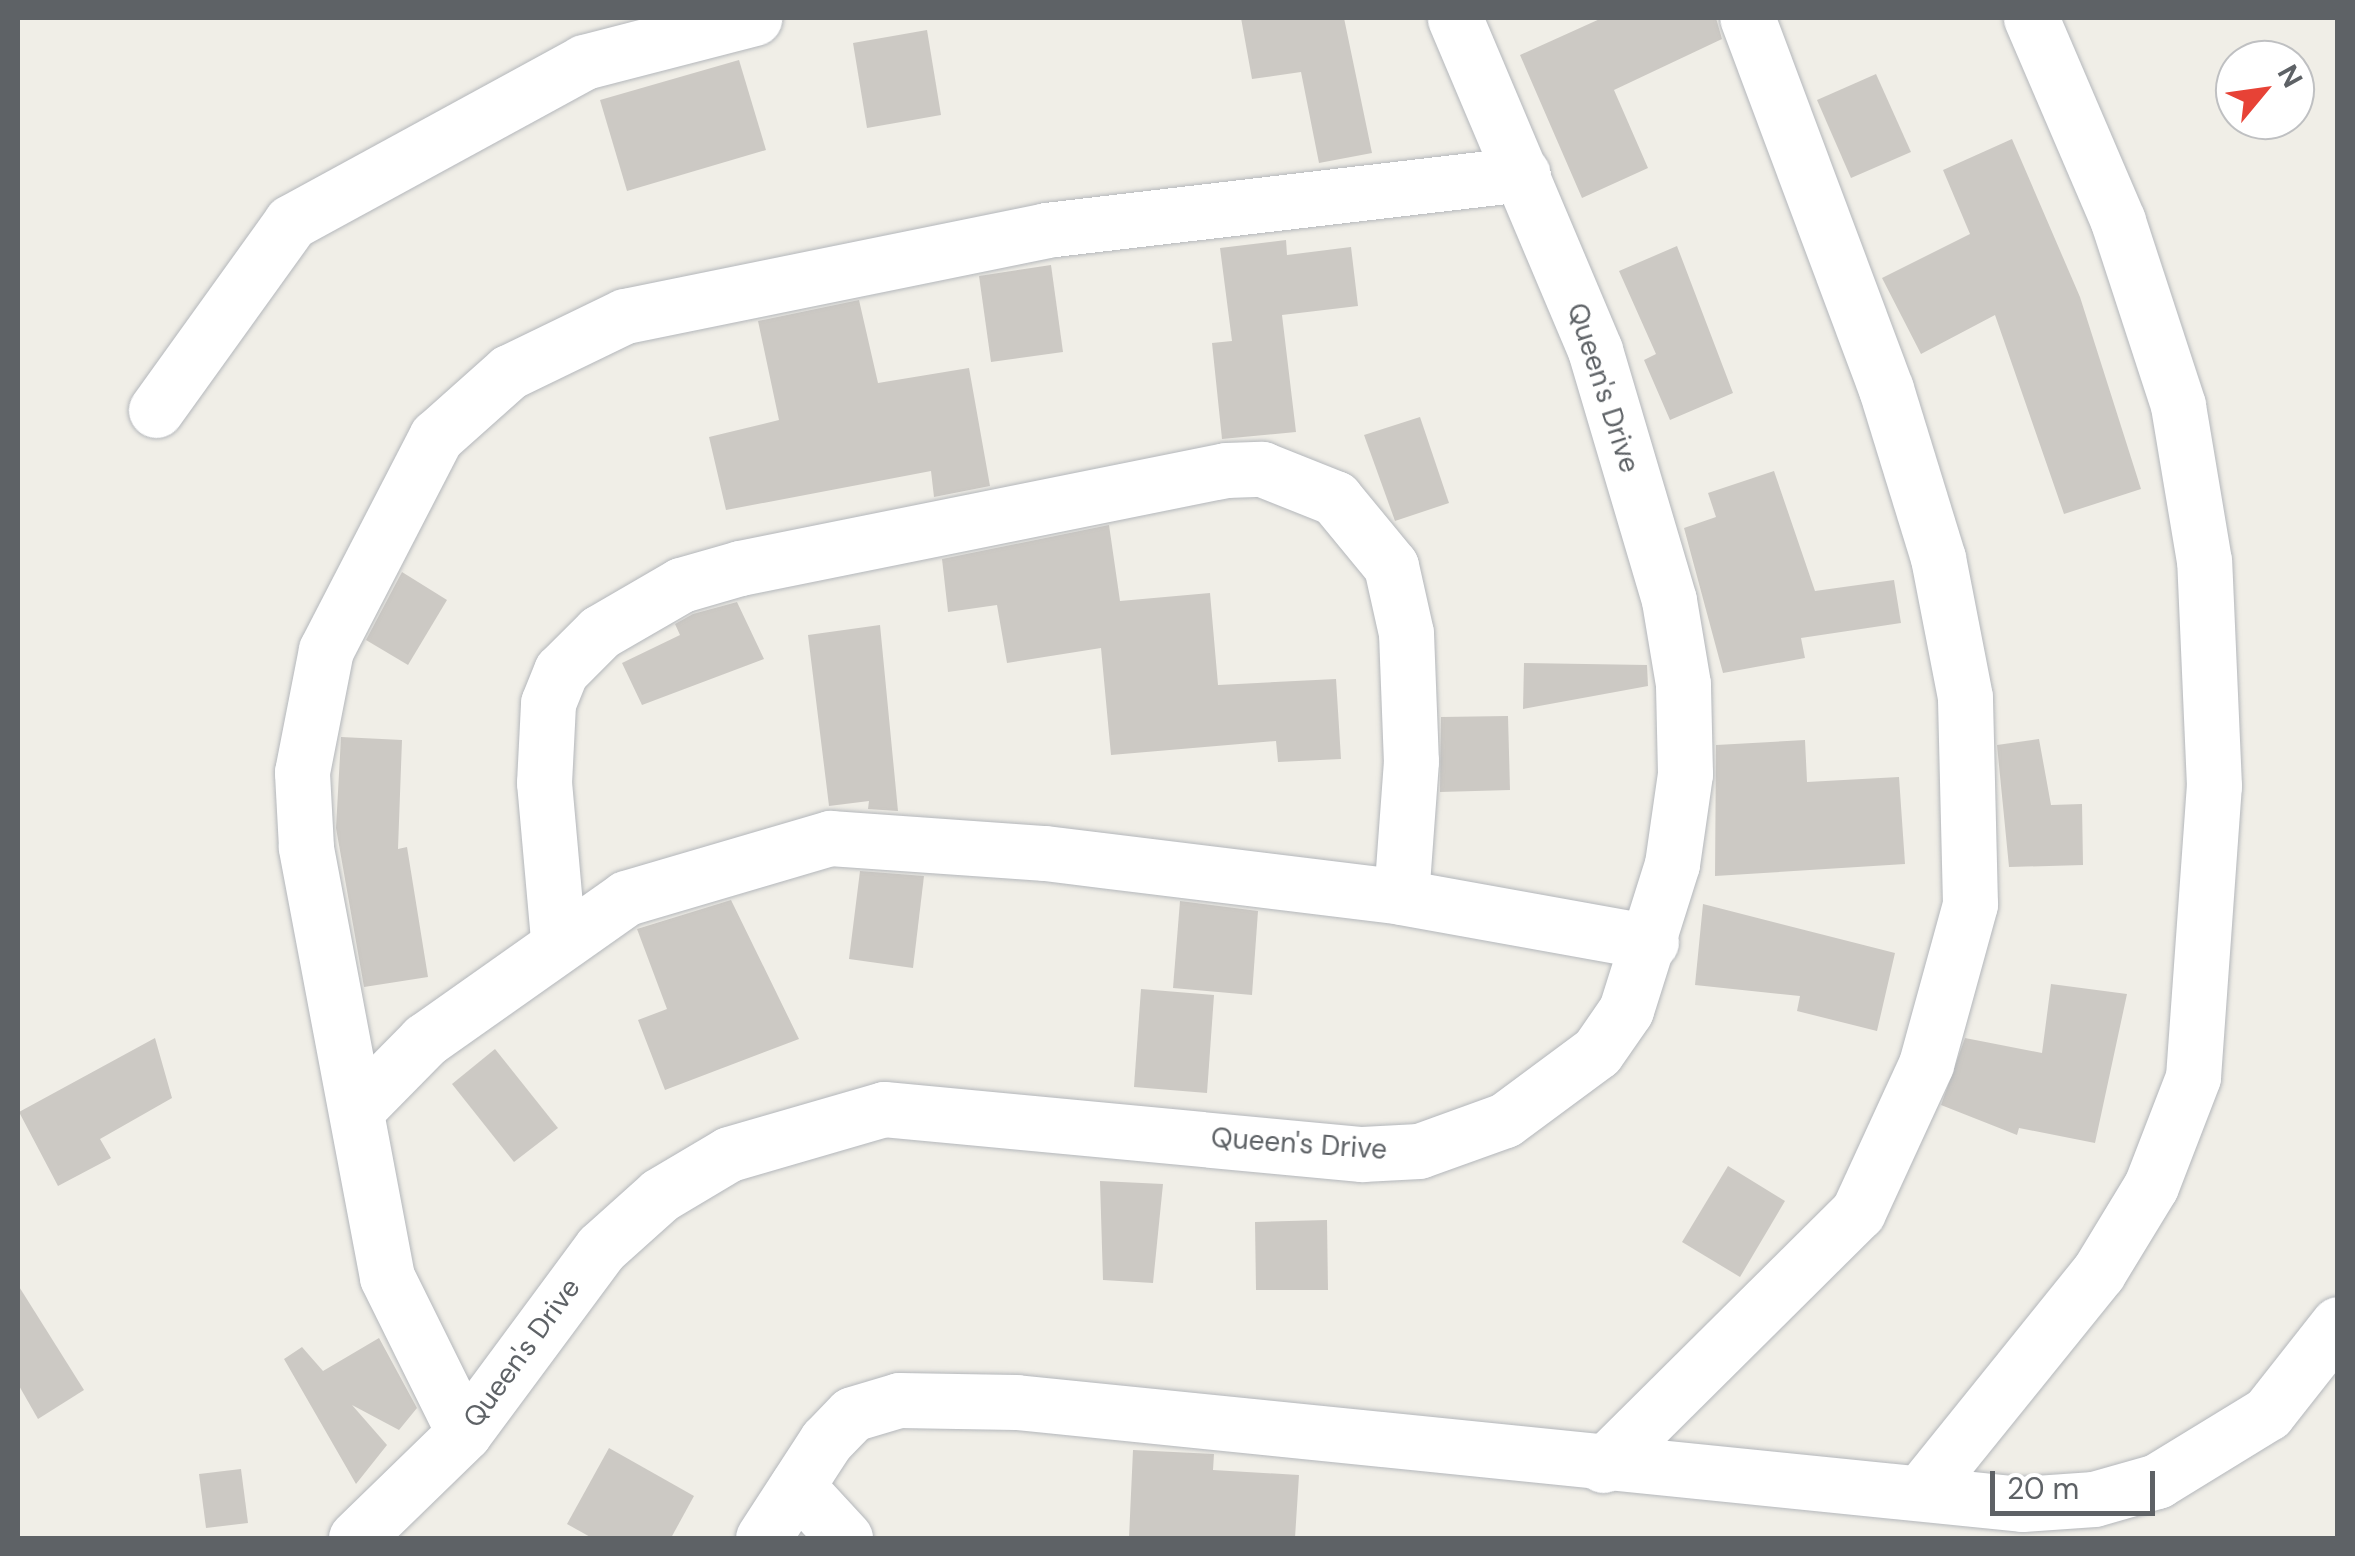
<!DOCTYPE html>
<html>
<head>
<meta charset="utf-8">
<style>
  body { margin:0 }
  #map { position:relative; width:2355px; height:1556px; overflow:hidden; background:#f0eee7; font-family:"DM Sans",sans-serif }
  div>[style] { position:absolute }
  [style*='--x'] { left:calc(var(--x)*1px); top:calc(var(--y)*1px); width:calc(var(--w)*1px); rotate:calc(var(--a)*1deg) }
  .building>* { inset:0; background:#ccc9c4 }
  .roads { filter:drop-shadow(0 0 2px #b4b7bb) drop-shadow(0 0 2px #b4b7bb) }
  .street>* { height:55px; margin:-27.5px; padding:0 27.5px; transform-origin:27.5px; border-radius:27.5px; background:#fff }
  span { translate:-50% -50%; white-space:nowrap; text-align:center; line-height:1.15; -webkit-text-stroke:8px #fff; paint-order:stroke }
  .street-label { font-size:28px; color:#5e6266 }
  .frame { position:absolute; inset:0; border:20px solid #5e6266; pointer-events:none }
  .north { position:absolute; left:2215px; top:40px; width:100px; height:100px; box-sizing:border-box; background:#fff; border:2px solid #bfc0c2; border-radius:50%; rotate:61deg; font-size:28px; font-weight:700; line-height:40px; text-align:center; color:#5e6266 }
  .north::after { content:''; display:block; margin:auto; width:35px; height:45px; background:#e74236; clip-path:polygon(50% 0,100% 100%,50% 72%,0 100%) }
  .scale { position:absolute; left:1990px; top:1471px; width:165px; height:45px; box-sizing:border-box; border:5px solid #5e6266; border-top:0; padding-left:12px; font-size:30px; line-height:35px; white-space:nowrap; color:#5e6266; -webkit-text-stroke:8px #fff; paint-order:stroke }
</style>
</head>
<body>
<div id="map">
  <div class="building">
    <div style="clip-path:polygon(1241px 18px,1344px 18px,1372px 153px,1319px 163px,1301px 72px,1252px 79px)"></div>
    <div style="clip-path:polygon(1602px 18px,1716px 18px,1722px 39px,1614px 90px,1648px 168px,1582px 198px,1520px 55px)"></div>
    <div style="clip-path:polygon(927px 30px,941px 115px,867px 128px,853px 43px)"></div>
    <div style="clip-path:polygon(739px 60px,766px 150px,627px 191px,600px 100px)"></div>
    <div style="clip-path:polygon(1876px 74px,1911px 152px,1851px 178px,1817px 100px)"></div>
    <div style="clip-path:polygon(2012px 139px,2080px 297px,2141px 489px,2064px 514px,1995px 315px,1921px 354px,1882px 278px,1970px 234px,1943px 170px)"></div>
    <div style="clip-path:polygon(1286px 240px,1287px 255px,1351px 247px,1358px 306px,1282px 315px,1296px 432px,1222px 439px,1212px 343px,1232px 341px,1220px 248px)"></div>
    <div style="clip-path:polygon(1677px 246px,1733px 393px,1670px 420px,1644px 360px,1656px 354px,1619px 271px)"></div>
    <div style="clip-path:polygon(1051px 265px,1063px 352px,991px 362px,979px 276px)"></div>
    <div style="clip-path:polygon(859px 300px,878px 383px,969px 368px,990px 486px,934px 497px,931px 471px,726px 510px,709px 437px,779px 420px,758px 321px)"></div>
    <div style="clip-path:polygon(1420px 417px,1449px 503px,1395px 521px,1364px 435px)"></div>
    <div style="clip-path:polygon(1774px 471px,1815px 591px,1894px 580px,1901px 623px,1801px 638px,1805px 658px,1723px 673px,1684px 528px,1716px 517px,1708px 493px)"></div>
    <div style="clip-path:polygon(1109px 525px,1120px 601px,1210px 593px,1218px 685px,1336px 679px,1341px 759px,1278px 762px,1276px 741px,1111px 755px,1101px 648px,1007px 663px,997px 605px,948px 612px,942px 559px)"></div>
    <div style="clip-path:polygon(402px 572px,447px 600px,408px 665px,366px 640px)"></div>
    <div style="clip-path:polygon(737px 602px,764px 659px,642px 705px,622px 663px,680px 635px,675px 624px,693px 614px)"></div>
    <div style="clip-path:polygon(880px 625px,898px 811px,868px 809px,869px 801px,829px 806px,808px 635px)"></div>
    <div style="clip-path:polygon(1524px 663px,1647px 665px,1648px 686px,1523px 709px)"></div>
    <div style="clip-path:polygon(1508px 716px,1510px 790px,1440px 792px,1441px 717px)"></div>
    <div style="clip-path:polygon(341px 737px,402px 740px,398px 849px,407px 847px,428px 977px,364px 987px,336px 828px)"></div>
    <div style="clip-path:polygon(2039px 739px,2051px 805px,2082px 804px,2083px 865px,2009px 867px,1997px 745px)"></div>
    <div style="clip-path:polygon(1805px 740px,1807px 782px,1899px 777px,1905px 864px,1715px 876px,1716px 745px)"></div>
    <div style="clip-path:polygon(860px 871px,924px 876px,913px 968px,849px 959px)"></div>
    <div style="clip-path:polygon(731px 900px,799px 1039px,665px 1090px,638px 1020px,667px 1009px,637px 929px)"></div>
    <div style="clip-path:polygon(1180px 901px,1258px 911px,1252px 995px,1173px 988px)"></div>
    <div style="clip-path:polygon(1703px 904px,1895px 953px,1877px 1031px,1797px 1011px,1800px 996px,1695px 985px)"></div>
    <div style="clip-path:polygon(2051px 984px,2127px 994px,2095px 1143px,2019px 1128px,2017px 1135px,1941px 1105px,1965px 1038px,2042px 1053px)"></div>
    <div style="clip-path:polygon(1141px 989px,1214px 995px,1207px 1093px,1134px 1087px)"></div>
    <div style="clip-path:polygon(155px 1038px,172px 1098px,100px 1139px,111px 1158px,58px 1186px,19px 1112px)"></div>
    <div style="clip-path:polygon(495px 1049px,558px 1128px,514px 1162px,452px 1084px)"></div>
    <div style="clip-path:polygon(1728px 1166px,1785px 1201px,1740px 1277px,1682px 1242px)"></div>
    <div style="clip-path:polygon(1100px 1181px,1163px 1184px,1153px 1283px,1103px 1280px)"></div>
    <div style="clip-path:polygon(1327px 1220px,1328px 1290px,1256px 1290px,1255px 1222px)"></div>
    <div style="clip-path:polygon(18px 1285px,84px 1390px,38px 1419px,18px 1384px)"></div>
    <div style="clip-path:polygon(379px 1338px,417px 1408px,399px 1430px,352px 1405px,387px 1445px,356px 1484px,284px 1359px,302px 1347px,323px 1371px)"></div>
    <div style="clip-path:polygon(609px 1448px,694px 1496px,671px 1538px,592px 1538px,567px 1524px)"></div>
    <div style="clip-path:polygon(1133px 1450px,1214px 1454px,1213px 1470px,1299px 1475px,1295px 1538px,1129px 1538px)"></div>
    <div style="clip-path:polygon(241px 1469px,248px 1523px,206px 1528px,199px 1474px)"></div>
  </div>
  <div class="roads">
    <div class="street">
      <div style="--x:156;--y:410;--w:231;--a:-54.3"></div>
      <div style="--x:291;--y:222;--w:334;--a:-28.6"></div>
      <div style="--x:584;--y:62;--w:176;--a:-14.5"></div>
      <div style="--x:558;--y:939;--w:157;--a:-95.1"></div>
      <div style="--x:544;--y:783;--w:80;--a:-87.1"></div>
      <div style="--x:548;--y:703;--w:35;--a:-68"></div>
      <div style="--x:561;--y:671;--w:55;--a:-45"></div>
      <div style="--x:600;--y:632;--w:94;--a:-30.1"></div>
      <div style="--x:681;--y:585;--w:61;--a:-16.1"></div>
      <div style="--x:740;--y:568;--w:496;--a:-11.4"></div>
      <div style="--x:1226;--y:470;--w:36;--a:-2"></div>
      <div style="--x:1262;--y:469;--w:79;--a:21.7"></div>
      <div style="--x:1335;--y:498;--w:88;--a:50.5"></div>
      <div style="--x:1391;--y:566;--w:69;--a:77.4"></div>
      <div style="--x:1406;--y:633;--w:128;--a:87.8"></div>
      <div style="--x:1411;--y:761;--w:136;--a:94.2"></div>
      <div style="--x:360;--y:1106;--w:93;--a:-45.4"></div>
      <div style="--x:425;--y:1040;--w:246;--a:-35.2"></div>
      <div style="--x:626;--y:898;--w:213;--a:-16.4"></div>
      <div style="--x:830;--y:838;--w:216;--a:4"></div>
      <div style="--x:1045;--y:853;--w:359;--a:7"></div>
      <div style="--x:1401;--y:897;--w:254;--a:10.2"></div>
      <div style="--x:464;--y:1433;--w:174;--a:-116.3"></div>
      <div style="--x:387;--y:1277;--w:438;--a:-100.7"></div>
      <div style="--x:306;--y:847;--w:75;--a:-93.1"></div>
      <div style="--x:302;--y:772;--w:124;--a:-78.9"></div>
      <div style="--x:326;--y:650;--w:240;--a:-62.7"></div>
      <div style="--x:436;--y:437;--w:98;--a:-41.7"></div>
      <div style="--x:509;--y:372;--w:129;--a:-25.8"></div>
      <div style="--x:625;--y:316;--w:430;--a:-11.5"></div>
      <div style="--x:1046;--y:230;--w:480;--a:-6.7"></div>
      <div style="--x:1603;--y:1465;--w:359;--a:-44.8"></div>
      <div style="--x:1858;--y:1212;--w:163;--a:-65.3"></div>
      <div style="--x:1926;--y:1064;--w:166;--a:-74.6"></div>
      <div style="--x:1970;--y:904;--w:207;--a:-91.4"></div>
      <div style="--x:1965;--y:697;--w:142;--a:-101"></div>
      <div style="--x:1938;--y:558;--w:177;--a:-107.1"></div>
      <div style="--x:1886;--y:389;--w:396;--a:-110.5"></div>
      <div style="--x:797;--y:1486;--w:71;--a:47.3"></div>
      <div style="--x:1921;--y:1492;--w:282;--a:-51.1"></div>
      <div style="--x:2098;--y:1273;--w:102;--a:-58.7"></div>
      <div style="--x:2151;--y:1186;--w:117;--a:-68.9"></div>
      <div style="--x:2193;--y:1077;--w:292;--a:-85.9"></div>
      <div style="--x:2214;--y:786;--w:225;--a:-92.5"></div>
      <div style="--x:2204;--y:561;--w:158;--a:-99.5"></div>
      <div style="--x:2178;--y:405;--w:194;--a:-108.1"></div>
      <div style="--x:2118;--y:221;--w:221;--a:-113.2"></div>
      <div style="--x:356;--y:1538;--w:151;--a:-44.2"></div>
      <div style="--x:464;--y:1433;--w:230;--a:-53.5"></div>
      <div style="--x:601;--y:1248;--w:79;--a:-41.9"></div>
      <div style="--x:660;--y:1195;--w:80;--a:-30.7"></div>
      <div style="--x:729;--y:1154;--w:161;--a:-16.2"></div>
      <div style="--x:884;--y:1109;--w:480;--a:5.4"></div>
      <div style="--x:1362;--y:1154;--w:57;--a:-3"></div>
      <div style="--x:1419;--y:1151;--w:91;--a:-19.8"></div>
      <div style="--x:1505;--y:1120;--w:114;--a:-36.5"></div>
      <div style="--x:1597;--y:1052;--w:51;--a:-55.4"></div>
      <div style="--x:1626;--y:1010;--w:153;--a:-72.5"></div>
      <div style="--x:1672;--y:864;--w:91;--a:-81.8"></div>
      <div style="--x:1685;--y:774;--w:90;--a:-91.3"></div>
      <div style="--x:1683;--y:684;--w:85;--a:-99.5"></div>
      <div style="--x:1669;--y:600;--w:261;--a:-106.5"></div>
      <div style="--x:1595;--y:350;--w:360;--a:-112.9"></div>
      <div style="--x:763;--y:1538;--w:116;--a:-57"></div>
      <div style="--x:826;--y:1441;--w:37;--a:-46"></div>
      <div style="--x:852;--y:1414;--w:49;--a:-16.6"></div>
      <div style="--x:899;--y:1400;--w:117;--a:1"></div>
      <div style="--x:1016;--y:1402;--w:1011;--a:5.79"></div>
      <div style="--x:2022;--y:1504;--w:72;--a:-4"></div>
      <div style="--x:2094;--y:1499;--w:66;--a:-15.9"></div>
      <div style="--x:2157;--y:1481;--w:130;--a:-31.5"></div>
      <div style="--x:2268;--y:1413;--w:113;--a:-51.8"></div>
    </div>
  </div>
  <div class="street-label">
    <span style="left:1603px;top:388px;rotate:72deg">Queen's Drive</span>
    <span style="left:1299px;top:1144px;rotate:4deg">Queen's Drive</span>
    <span style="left:522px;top:1353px;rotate:-54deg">Queen's Drive</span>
  </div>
  <div class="frame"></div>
  <div class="north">N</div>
  <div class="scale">20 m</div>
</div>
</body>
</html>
